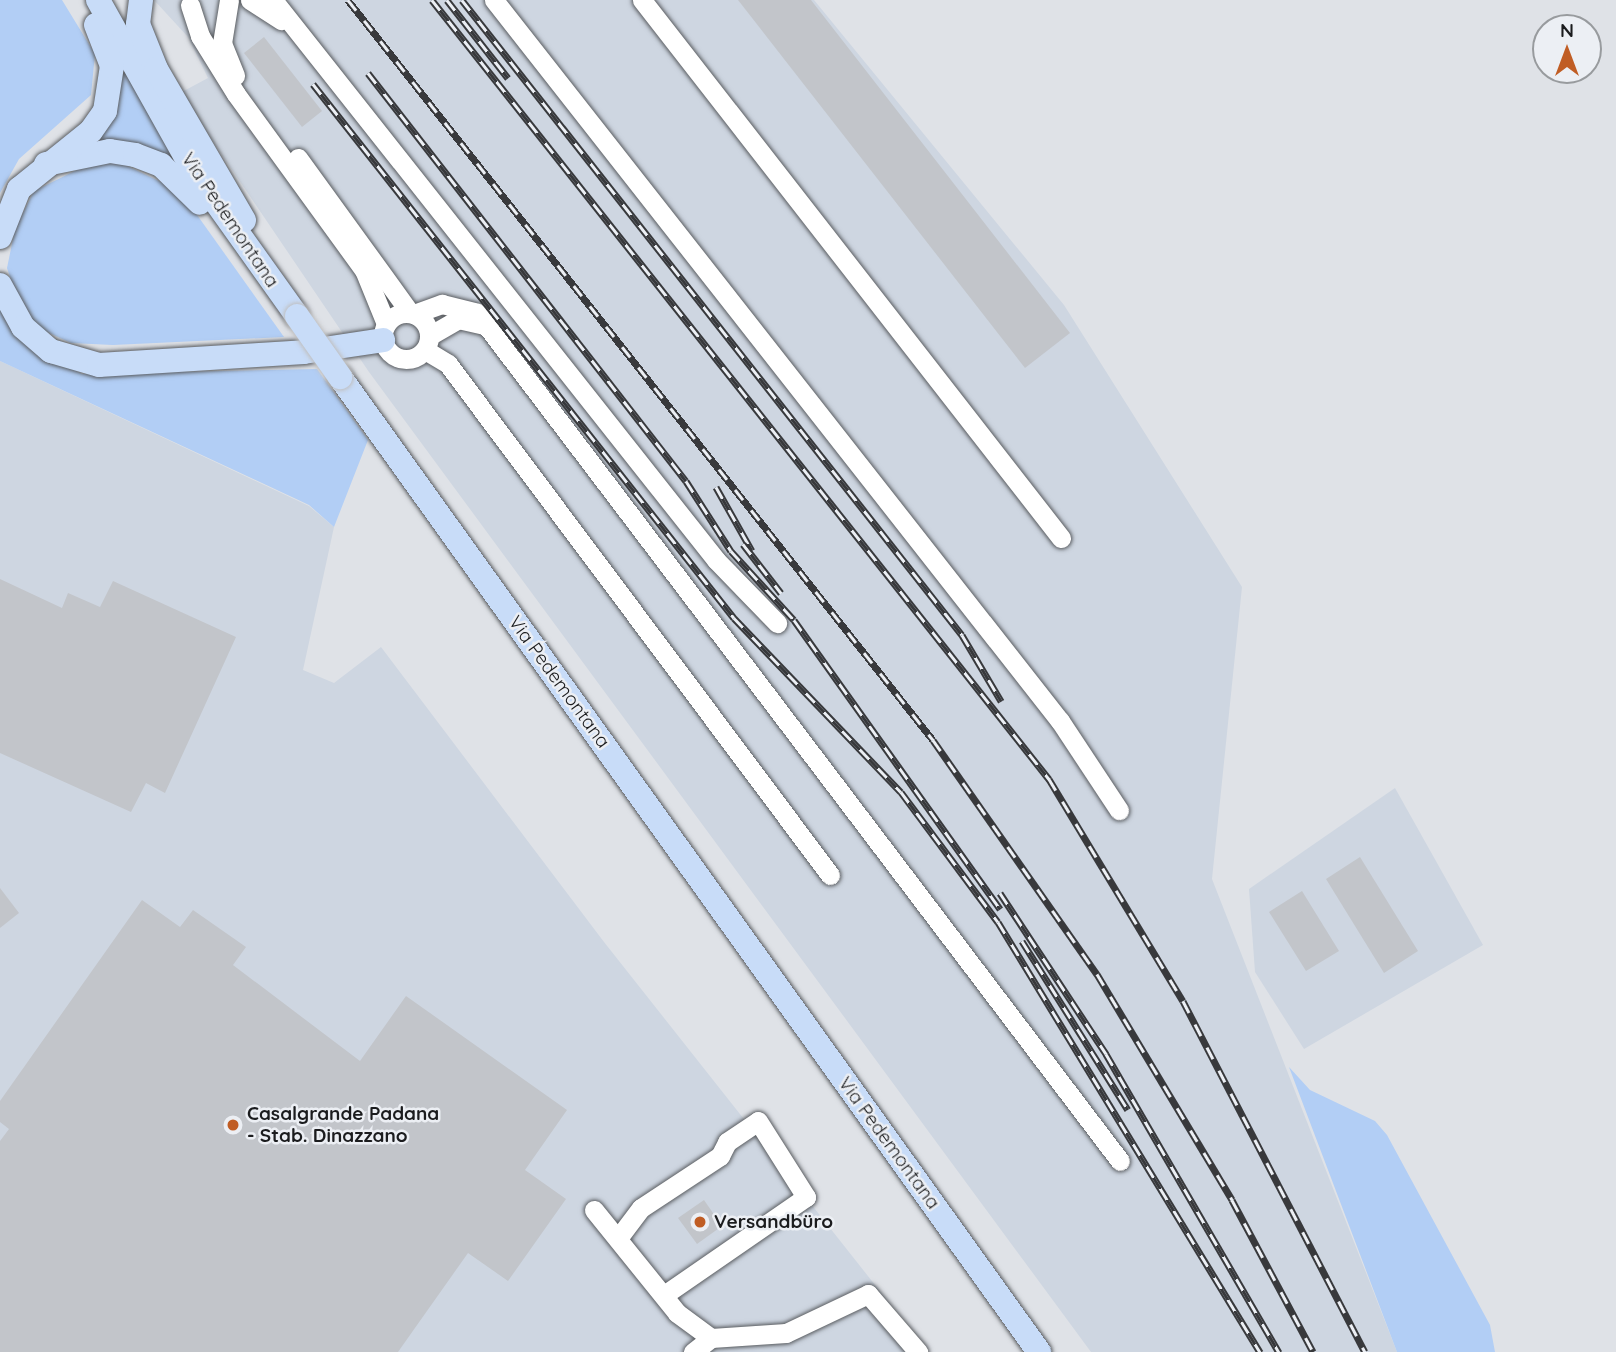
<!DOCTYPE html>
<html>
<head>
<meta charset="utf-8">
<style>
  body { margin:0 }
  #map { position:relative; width:1616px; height:1352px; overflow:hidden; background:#dfe2e7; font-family:Quicksand,sans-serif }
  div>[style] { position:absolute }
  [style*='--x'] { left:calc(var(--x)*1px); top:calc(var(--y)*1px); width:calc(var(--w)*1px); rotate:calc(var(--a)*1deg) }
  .built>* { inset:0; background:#ced6e1 }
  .green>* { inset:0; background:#b2cef5 }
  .building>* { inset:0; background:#c2c5ca }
  .roads { filter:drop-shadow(0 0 2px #595c60) drop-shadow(0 0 2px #595c60) }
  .minor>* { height:19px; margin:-9.5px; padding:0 9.5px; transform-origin:9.5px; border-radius:9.5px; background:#fff }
  .minor>.ring { margin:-9.5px; padding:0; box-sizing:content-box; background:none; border:19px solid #fff; border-radius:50% }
  .major>* { height:24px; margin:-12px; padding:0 12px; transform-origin:12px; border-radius:12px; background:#c8dcf8 }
  .rail>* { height:7px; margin-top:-3.5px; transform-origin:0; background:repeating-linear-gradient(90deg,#eceff4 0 13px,#38393c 0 26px); box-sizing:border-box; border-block:2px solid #38393c }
  .bridges { filter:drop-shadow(0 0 2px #bfbfc0) drop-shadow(0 0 2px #bfbfc0) }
  .major-bridge>* { height:24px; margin:-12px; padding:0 12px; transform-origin:12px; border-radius:12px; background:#c8dcf8 }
  .dots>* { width:19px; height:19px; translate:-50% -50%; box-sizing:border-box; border:4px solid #eceff4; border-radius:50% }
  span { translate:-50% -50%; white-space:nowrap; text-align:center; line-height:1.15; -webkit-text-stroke:5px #eceff4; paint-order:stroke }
  .street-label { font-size:19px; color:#1b1c1e }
  .poi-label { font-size:19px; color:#1b1c1e; font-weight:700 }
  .left { translate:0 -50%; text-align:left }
  .north { position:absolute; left:1532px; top:14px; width:70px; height:70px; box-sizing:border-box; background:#eceff4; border:2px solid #989b9e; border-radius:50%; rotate:0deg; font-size:19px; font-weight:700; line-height:28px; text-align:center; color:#1b1c1e }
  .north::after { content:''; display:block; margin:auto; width:24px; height:32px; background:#c05d24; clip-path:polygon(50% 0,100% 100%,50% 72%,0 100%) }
</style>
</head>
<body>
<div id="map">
  <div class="built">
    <div style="clip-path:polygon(154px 0,814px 0,1064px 305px,1242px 587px,1212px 879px,1397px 1352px,1091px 1352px,369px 372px,180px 93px,208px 78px,188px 37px)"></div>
    <div style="clip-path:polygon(0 361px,309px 506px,334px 527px,303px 670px,334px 683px,381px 647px,604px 942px,928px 1352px,0 1352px)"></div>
    <div style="clip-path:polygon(1395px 788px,1483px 945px,1304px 1049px,1255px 972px,1249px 889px)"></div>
  </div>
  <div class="green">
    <div style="clip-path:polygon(0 0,62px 0,95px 54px,91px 95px,19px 159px,0 193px)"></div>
    <div style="clip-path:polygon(121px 60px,173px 160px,89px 145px,118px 107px)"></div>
    <div style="clip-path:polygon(91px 163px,121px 163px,180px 191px,284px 337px,113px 345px,71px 343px,36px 327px,22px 312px,7px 268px,15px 229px,34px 191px)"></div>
    <div style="clip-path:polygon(0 305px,30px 345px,82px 374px,317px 369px,368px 440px,334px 527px,309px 505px,0 361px)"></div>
    <div style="clip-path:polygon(1289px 1067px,1310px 1090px,1375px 1121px,1387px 1135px,1490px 1325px,1495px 1352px,1397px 1352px)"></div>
  </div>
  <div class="building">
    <div style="clip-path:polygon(738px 0,811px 0,1070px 333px,1025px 368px)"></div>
    <div style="clip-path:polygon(264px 37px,322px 111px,302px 127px,244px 53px)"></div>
    <div style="clip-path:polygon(0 579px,62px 608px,68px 593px,100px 607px,113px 581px,236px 637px,165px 793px,146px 783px,131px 812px,0 753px)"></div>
    <div style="clip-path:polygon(1360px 857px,1418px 951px,1384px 973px,1326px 879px)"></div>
    <div style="clip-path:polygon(0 888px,19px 913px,0 928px)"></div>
    <div style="clip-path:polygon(1302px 891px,1339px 951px,1306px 971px,1269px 912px)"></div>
    <div style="clip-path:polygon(142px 900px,180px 927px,193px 910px,246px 947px,233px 965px,360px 1061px,406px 996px,567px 1110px,525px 1170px,566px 1199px,508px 1281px,468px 1253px,398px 1352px,0 1352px,0 1141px,9px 1129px,0 1122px,0 1101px)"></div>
    <div style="clip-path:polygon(704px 1200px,722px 1226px,697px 1244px,678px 1218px)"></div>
  </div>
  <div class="roads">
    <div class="minor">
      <div style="--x:229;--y:0;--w:44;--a:99.2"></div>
      <div style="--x:222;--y:43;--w:35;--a:68"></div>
      <div style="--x:250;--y:0;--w:37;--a:33"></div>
      <div style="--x:273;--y:0;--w:714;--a:51.65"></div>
      <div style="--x:716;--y:560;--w:88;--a:45.9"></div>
      <div style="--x:494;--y:0;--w:917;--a:51.87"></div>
      <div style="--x:1060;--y:721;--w:107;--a:56.5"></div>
      <div style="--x:642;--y:0;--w:682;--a:52.09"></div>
      <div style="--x:190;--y:5;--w:33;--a:72"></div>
      <div style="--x:200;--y:36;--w:68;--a:58.2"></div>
      <div style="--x:236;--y:94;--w:218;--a:54"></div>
      <div style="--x:364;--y:270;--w:58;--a:67.8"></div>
      <div style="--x:298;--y:158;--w:191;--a:54.1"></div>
      <div class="ring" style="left:383px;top:313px;width:27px;height:27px"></div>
      <div style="--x:414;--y:314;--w:30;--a:-20"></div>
      <div style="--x:442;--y:304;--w:36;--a:14"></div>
      <div style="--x:477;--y:313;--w:1064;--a:52.83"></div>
      <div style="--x:429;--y:336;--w:34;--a:-30"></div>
      <div style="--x:458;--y:319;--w:27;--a:13"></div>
      <div style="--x:425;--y:350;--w:27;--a:31"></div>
      <div style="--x:448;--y:364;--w:638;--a:53.22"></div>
      <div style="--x:594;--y:1210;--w:132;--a:51.1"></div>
      <div style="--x:677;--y:1313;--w:42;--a:36.3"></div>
      <div style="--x:711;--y:1338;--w:23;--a:142"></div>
      <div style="--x:619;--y:1237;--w:36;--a:-53"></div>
      <div style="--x:641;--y:1208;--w:95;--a:-33.4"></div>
      <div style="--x:720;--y:1156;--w:16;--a:-63"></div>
      <div style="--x:727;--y:1142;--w:37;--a:-34"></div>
      <div style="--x:758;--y:1121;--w:90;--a:57.7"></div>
      <div style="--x:806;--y:1197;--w:173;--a:145.4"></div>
      <div style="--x:711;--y:1338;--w:75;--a:-3.8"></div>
      <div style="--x:786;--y:1333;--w:91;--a:-25.4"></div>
      <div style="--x:868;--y:1294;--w:77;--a:49.2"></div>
    </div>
    <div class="major">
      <div style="--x:98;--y:0;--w:195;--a:60.8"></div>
      <div style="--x:193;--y:170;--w:179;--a:54.5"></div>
      <div style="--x:141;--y:0;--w:24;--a:97"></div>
      <div style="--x:138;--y:24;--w:48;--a:68.2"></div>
      <div style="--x:156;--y:69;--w:175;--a:59.8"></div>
      <div style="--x:46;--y:164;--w:65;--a:-11.5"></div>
      <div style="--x:110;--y:151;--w:25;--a:9"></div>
      <div style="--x:135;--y:155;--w:28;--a:21"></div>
      <div style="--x:161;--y:165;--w:54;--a:44.3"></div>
      <div style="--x:0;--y:237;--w:52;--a:-68.4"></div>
      <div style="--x:19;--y:189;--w:92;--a:-38.9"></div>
      <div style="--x:91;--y:131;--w:24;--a:-55"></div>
      <div style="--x:105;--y:111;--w:46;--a:-81.2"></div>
      <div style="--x:112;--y:66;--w:44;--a:-111.3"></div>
      <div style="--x:0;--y:285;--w:48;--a:61.3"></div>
      <div style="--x:23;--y:327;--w:37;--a:41"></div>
      <div style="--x:51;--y:351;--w:50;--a:16.3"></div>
      <div style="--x:99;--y:365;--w:205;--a:-3.6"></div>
      <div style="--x:304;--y:352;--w:80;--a:-8.6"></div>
      <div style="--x:340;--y:377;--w:1200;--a:54.36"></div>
    </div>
  </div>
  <div class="rail">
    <div style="--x:348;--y:0;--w:943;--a:51.67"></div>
    <div style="--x:933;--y:740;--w:286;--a:55"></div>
    <div style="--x:1097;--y:974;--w:263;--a:59.1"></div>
    <div style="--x:1232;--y:1200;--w:172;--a:61.9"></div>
    <div style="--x:432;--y:0;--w:994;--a:51.62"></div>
    <div style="--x:1049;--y:779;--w:259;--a:58.9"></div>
    <div style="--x:1183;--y:1001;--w:395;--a:62.6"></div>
    <div style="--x:447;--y:0;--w:99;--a:52"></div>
    <div style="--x:462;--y:0;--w:808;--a:51.78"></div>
    <div style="--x:962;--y:635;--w:77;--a:59.4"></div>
    <div style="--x:368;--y:73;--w:517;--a:52.07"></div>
    <div style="--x:686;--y:481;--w:83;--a:57.3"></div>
    <div style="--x:731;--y:551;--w:93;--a:47.6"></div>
    <div style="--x:794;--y:620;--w:355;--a:54.5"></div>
    <div style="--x:313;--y:84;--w:680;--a:51.75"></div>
    <div style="--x:734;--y:618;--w:241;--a:46.2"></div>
    <div style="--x:901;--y:792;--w:162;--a:53.3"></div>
    <div style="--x:998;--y:922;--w:504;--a:58.65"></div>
    <div style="--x:716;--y:487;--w:73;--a:60.6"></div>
    <div style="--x:743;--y:544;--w:62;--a:52.2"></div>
    <div style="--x:1000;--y:893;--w:193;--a:56.6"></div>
    <div style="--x:1106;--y:1054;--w:345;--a:59.9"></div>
    <div style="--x:1022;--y:941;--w:199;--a:57.9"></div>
  </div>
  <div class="bridges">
    <div class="major-bridge">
      <div style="--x:297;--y:316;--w:75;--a:54.8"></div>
    </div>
  </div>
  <div class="dots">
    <div style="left:233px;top:1125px;background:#c05d24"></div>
    <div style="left:700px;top:1222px;background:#c05d24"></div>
  </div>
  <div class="street-label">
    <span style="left:230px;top:220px;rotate:56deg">Via Pedemontana</span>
    <span style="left:559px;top:682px;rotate:54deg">Via Pedemontana</span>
    <span style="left:889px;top:1143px;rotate:54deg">Via Pedemontana</span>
  </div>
  <div class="poi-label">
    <span class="left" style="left:247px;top:1125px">Casalgrande Padana<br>- Stab. Dinazzano</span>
    <span class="left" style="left:714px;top:1222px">Versandbüro</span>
  </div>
  <div class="north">N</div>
</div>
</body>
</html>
